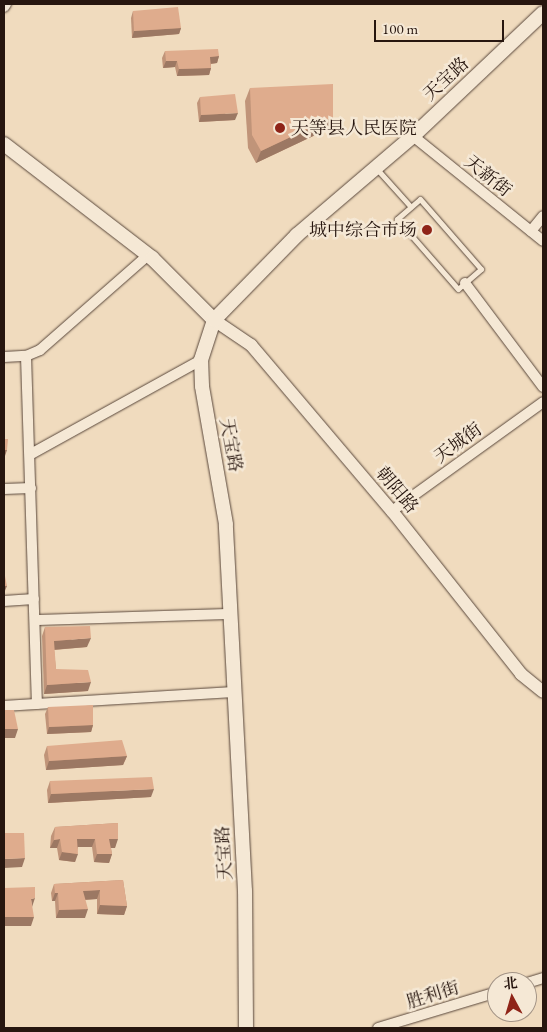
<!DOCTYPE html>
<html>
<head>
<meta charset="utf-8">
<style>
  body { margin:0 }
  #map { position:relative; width:547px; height:1032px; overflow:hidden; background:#f0dbbe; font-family:"EB Garamond","Noto Serif SC",serif }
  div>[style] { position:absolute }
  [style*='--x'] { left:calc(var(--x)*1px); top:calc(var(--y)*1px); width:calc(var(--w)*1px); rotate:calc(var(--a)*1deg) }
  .roads { filter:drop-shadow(0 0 1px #59473b) drop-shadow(0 0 1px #59473b) }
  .service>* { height:5px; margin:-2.5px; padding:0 2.5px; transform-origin:2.5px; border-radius:2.5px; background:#f5e8d5 }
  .minor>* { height:10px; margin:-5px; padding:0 5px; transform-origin:5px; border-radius:5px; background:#f5e8d5 }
  .tertiary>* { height:12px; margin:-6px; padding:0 6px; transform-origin:6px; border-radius:6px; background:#f5e8d5 }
  .secondary>* { height:14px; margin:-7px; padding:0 7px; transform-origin:7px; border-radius:7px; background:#f5e8d5 }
  .wall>* { inset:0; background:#c09479 }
  .shaded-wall>* { inset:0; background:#9c7863 }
  .building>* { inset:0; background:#dfac8d }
  .dots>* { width:14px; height:14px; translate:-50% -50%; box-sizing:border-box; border:2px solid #f5e8d5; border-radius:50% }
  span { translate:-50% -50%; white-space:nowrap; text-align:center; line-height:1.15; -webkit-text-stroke:5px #f5e8d5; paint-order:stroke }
  .street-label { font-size:18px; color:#27160f }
  .poi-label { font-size:18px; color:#27160f }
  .left { translate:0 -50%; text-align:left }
  .right { translate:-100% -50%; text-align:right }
  .frame { position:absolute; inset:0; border:5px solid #27160f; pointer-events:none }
  .north { position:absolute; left:487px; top:972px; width:50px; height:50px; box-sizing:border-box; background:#f5e8d5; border:1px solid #a39486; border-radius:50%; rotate:354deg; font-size:14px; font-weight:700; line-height:20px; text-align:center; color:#27160f }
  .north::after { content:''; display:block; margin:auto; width:18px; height:22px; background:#8f2418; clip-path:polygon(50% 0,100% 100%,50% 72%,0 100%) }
  .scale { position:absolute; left:374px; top:20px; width:130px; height:22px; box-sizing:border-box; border:2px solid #27160f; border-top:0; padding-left:6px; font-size:15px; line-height:18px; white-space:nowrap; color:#27160f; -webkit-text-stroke:4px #f5e8d5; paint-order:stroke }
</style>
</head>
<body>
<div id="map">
  <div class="roads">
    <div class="service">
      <div style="--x:376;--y:168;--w:52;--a:48.1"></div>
      <div style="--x:420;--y:199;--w:93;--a:48.9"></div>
      <div style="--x:481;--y:269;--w:30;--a:139"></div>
      <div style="--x:458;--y:289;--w:93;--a:-131.1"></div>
      <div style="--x:397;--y:219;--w:30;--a:-41"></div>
    </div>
    <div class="minor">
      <div style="--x:4;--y:7;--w:4;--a:-56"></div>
      <div style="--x:413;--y:136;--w:167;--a:38.9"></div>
      <div style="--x:531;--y:231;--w:19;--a:-51"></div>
      <div style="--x:465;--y:283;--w:130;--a:53.1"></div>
      <div style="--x:26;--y:356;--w:348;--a:88.2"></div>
      <div style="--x:4;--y:357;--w:22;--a:-3"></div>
      <div style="--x:26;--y:356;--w:15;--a:-23"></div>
      <div style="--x:40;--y:350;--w:144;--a:-41.3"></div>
      <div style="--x:31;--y:454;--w:194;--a:-28.9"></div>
      <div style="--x:4;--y:489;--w:27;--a:-2"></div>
      <div style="--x:392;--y:511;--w:186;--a:-35.8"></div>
      <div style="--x:4;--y:601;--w:30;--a:-4"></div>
      <div style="--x:35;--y:620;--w:195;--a:-1.8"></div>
      <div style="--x:4;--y:706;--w:229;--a:-3.5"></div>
      <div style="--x:527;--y:983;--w:17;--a:-17"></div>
      <div style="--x:378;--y:1028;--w:124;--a:-16.8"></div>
    </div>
    <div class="tertiary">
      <div style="--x:214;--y:320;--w:45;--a:34"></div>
      <div style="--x:251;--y:345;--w:218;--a:49.7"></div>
      <div style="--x:392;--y:511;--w:208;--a:51.6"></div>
      <div style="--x:521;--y:674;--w:28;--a:39"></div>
    </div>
    <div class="secondary">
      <div style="--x:4;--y:144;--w:187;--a:37.6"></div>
      <div style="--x:152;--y:258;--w:88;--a:45"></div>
      <div style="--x:246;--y:1028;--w:137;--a:-90.4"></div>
      <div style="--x:245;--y:891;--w:367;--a:-93"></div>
      <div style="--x:226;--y:524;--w:140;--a:-99.9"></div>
      <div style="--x:202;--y:386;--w:26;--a:-92"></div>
      <div style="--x:201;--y:360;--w:42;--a:-72"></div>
      <div style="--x:214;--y:320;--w:119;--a:-45.7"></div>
      <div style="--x:297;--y:235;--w:153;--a:-40.5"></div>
      <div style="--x:413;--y:136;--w:179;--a:-43.4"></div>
    </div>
  </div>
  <div class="wall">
    <div style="clip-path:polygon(133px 11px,181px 28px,179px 34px,132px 38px,131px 18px)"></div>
    <div style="clip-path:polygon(165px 51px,219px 56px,217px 63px,211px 64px,211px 68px,209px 75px,177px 76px,175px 67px,163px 68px,162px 58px)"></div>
    <div style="clip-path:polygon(250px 88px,328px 129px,256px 163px,248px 148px,245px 101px)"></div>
    <div style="clip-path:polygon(200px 97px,235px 120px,199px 122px,197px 103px)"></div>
    <div style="clip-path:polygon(45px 627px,87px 647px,54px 650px,56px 669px,88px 691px,44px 694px,42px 636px)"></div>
    <div style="clip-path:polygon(48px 707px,93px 725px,91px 732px,47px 734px,45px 714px)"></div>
    <div style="clip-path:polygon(47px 746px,127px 756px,123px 765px,46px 770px,44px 755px)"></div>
    <div style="clip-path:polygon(50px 781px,151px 797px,48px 803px,47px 790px)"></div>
    <div style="clip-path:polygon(118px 823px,115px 848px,111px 848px,112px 854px,109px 863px,94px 862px,92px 847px,78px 847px,75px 862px,59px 860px,57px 848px,50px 848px,51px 836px,55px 827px)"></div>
    <div style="clip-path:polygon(123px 880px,127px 906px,124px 915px,97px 914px,97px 899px,85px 900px,85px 918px,56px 918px,55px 901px,52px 901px,51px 893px,54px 884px)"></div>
  </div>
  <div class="shaded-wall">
    <div style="clip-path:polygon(181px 28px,179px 34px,132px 38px,134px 31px)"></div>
    <div style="clip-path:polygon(219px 56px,217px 63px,208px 64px,210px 57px)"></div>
    <div style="clip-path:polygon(166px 61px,177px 61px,175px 67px,163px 68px)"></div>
    <div style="clip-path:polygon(211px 68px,209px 75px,177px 76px,179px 69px)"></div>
    <div style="clip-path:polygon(238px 113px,235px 120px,199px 122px,201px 115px)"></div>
    <div style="clip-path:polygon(333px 117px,328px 129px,256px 163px,261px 151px)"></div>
    <div style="clip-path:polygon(4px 450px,7px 450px,4px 459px)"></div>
    <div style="clip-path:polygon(4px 586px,7px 586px,4px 593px)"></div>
    <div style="clip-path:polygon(91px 638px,87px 647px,51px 650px,54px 641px)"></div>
    <div style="clip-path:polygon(91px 682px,88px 691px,44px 694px,47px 685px)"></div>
    <div style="clip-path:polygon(93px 725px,91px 732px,47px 734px,49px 727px)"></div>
    <div style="clip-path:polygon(4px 729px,18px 729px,15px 738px,4px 738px)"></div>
    <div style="clip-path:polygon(127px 756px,123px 765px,46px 770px,49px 761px)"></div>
    <div style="clip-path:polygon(154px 789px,151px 797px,48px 803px,51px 794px)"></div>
    <div style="clip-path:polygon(60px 839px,57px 848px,50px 848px,54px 840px)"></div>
    <div style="clip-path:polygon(77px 839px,95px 839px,92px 847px,74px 847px)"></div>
    <div style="clip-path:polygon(109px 839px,118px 839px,115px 848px,106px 848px)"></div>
    <div style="clip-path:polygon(62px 852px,78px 854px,75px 862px,59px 860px)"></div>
    <div style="clip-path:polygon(97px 854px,112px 854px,109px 863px,94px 862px)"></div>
    <div style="clip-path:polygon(25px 858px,22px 867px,4px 868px,4px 859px)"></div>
    <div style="clip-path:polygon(100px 890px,97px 899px,80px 900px,83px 891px)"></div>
    <div style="clip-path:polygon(55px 893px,58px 893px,55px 901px,52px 901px)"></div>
    <div style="clip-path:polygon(35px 898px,32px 907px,31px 899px)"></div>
    <div style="clip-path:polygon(100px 905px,127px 906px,124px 915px,97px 914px)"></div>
    <div style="clip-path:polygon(88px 909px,85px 918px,56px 918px,59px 910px)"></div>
    <div style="clip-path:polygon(4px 917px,34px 917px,31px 926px,4px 926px)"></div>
  </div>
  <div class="building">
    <div style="clip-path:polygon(178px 7px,181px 28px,134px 31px,133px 11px)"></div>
    <div style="clip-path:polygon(218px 49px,219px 56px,210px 57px,211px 68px,179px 69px,177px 61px,166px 61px,165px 51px)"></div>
    <div style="clip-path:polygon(333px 84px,333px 117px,261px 151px,252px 135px,250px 88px)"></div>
    <div style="clip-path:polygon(235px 94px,238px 113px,201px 115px,200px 97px)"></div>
    <div style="clip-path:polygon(4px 439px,8px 439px,7px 450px,4px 450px)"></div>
    <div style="clip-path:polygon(4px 571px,7px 586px,4px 586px)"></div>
    <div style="clip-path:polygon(90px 626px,91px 638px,54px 641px,56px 669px,88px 670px,91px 682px,47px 685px,45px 627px)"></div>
    <div style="clip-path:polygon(93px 705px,93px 725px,49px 727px,48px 707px)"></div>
    <div style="clip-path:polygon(4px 710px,14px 710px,18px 729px,4px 729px)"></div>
    <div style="clip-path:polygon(122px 740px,127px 756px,49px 761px,47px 746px)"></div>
    <div style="clip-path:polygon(152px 777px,154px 789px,51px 794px,50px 781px)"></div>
    <div style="clip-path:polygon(118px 823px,118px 839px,109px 839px,112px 854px,97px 854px,95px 839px,77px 839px,78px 854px,62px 852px,60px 839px,54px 840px,55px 827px)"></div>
    <div style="clip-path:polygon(4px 833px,24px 833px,25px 858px,4px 859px)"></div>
    <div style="clip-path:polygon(123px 880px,127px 906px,100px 905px,100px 890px,83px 891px,88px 909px,59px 910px,58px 893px,55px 893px,54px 884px)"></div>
    <div style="clip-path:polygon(35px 887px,35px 898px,31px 899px,34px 917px,4px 917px,4px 888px)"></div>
  </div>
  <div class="dots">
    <div style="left:280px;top:128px;background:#8f2418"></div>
    <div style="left:427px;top:230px;background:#8f2418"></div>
  </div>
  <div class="street-label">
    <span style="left:446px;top:79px;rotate:-43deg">天宝路</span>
    <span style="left:488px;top:176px;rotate:39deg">天新街</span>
    <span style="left:458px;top:443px;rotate:-36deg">天城街</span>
    <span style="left:231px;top:445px;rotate:80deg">天宝路</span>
    <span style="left:397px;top:490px;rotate:50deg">朝阳路</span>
    <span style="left:224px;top:853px;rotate:-93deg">天宝路</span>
    <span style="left:433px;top:995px;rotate:-17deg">胜利街</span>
  </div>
  <div class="poi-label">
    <span class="left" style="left:291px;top:128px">天等县人民医院</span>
    <span class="right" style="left:417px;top:230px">城中综合市场</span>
  </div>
  <div class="frame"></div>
  <div class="north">北</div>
  <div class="scale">100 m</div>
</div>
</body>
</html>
